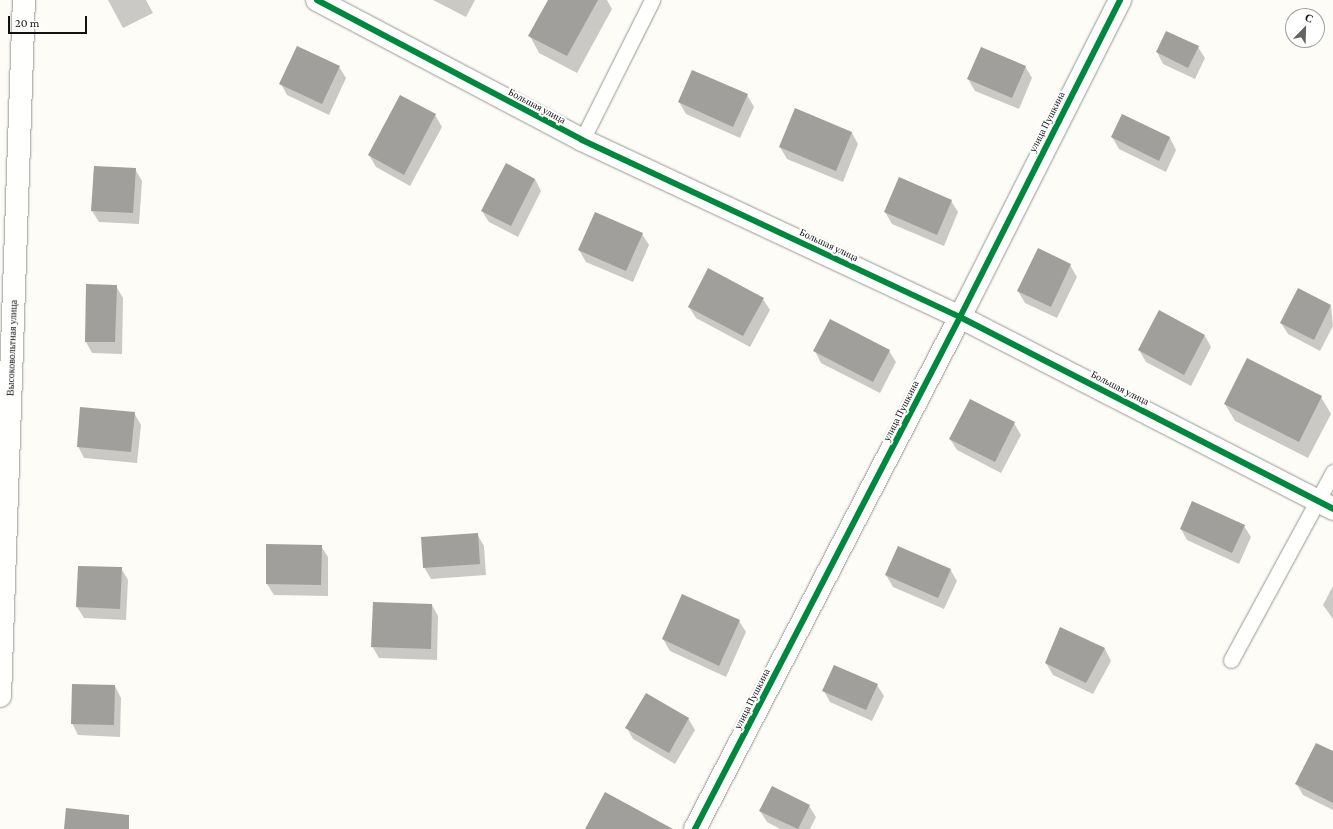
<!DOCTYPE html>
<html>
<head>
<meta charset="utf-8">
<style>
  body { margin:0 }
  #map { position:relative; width:1333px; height:829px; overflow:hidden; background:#fdfcf7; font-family:"Crimson Pro",serif }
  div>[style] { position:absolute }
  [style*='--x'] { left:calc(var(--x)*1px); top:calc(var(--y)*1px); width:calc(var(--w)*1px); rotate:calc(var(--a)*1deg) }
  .shadow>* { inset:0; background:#0003 }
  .building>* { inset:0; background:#a19f9c }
  .roads { filter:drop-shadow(0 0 1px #979795) drop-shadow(0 0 1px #979795) }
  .service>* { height:15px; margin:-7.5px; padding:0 7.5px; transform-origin:7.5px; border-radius:7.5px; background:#fffffe }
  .minor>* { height:22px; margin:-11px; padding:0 11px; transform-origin:11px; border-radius:11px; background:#fffffe }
  .cycleway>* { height:6px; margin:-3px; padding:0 3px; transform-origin:3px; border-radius:3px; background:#00873e }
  span { translate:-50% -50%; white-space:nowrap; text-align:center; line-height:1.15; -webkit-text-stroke:4px #fff; paint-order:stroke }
  .street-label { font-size:10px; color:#111 }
  .north { position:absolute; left:1285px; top:8px; width:40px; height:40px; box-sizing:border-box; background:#fff; border:1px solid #a0a0a0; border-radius:50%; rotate:23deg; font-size:11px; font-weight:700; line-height:16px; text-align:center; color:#111 }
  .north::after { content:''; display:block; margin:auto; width:14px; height:18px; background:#646362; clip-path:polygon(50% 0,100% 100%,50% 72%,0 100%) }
  .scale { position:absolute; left:8px; top:16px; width:79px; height:18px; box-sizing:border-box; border:2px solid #111; border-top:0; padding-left:5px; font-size:12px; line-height:14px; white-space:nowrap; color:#111; -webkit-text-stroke:3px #fff; paint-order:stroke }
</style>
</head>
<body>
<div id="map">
  <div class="shadow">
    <div style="clip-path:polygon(108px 0,146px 0,153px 13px,123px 28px)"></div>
    <div style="clip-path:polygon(433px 0,475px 0,466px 17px)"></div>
    <div style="clip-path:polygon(549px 0,607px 0,612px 9px,577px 73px,539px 53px,530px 36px)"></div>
    <div style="clip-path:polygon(1166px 32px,1198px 47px,1205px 58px,1195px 79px,1163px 64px,1157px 52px)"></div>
    <div style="clip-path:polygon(1025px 66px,1032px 78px,1019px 109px,975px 91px,968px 79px)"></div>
    <div style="clip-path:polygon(339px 67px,346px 78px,329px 115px,287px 95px,281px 84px)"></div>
    <div style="clip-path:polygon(693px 71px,747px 95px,754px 107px,740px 138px,686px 114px,679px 102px)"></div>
    <div style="clip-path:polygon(796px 109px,852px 133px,858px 144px,843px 182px,787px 159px,780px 147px)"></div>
    <div style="clip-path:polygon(435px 115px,442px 127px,410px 186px,376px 167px,369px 155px)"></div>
    <div style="clip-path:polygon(1123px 115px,1170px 138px,1176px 150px,1166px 172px,1119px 149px,1112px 137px)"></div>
    <div style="clip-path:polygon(135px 169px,142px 181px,139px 224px,99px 222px,92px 211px)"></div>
    <div style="clip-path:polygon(535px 179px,541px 191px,518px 237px,489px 222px,482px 211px)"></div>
    <div style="clip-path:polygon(951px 201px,958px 212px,944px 246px,892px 224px,885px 212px)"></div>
    <div style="clip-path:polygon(642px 234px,649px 245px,633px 282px,586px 262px,579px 250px)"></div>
    <div style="clip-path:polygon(1070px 265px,1077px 277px,1057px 318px,1025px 303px,1018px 291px)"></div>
    <div style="clip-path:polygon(116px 286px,123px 298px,122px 354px,92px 353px,86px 342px)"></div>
    <div style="clip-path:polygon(763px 299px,770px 310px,750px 347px,696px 318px,689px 307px)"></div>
    <div style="clip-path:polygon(1331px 306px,1333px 326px,1320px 351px,1288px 334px,1281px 323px)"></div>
    <div style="clip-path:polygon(1205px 336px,1211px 347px,1191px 386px,1146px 362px,1139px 350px)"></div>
    <div style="clip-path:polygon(815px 351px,889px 351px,896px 362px,880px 393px,821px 363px)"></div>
    <div style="clip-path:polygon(1321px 397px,1331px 414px,1308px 458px,1235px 421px,1225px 404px)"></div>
    <div style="clip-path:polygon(134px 413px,141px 425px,137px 463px,84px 458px,78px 446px)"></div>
    <div style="clip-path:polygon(1014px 423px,1021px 435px,1001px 473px,957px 450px,950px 439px)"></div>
    <div style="clip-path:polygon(1244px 526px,1251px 537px,1239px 564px,1187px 540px,1181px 529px)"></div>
    <div style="clip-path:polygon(477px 534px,484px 546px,486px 575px,431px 579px,424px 567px)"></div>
    <div style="clip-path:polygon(321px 546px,328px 557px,328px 596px,274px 595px,267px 584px)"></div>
    <div style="clip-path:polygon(121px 568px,128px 580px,126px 620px,84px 618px,77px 607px)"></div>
    <div style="clip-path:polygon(950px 569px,957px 581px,944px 609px,893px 587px,886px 575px)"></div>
    <div style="clip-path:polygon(1333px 586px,1333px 619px,1323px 605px)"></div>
    <div style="clip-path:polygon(432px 605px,438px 616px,437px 660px,379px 658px,372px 646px)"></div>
    <div style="clip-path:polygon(739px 621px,746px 632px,726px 677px,670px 651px,663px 639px)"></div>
    <div style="clip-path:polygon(1061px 629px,1105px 649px,1111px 661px,1093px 694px,1053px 675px,1046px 663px)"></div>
    <div style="clip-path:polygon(877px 685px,884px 696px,872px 721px,830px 702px,824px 691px)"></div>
    <div style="clip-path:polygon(115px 686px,121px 698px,120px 737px,78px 735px,72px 723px)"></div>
    <div style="clip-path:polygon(688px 718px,695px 730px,675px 764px,633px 739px,627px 728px)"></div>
    <div style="clip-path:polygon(1333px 752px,1333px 810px,1303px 795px,1296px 783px)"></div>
    <div style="clip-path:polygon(809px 806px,816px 817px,810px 829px,780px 829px,767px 822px,760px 811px)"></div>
  </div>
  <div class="building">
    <div style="clip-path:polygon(548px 0,598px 0,567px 56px,528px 36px)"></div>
    <div style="clip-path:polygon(1166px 31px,1199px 46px,1188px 68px,1156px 52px)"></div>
    <div style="clip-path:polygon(297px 46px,340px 66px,322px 104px,279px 84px)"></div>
    <div style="clip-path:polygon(981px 47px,1026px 66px,1012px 98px,967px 79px)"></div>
    <div style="clip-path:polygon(692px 70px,748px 94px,733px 127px,678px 102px)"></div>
    <div style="clip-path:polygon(400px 95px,436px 114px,404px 175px,368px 155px)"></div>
    <div style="clip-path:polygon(795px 108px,852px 132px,836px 171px,779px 147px)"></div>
    <div style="clip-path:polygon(1122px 114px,1170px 137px,1159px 161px,1111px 137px)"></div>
    <div style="clip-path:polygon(506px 163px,535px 179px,511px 226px,481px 211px)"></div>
    <div style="clip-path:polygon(94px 166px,136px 168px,133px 213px,91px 211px)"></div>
    <div style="clip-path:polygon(899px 177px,952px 200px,937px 235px,884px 212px)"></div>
    <div style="clip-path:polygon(595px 212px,643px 233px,626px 271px,578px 250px)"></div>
    <div style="clip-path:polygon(1038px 248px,1071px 264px,1051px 307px,1017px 291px)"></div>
    <div style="clip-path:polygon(708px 268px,764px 298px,743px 336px,688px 307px)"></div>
    <div style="clip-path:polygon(86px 284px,117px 285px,115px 342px,85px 342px)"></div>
    <div style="clip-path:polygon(1298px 288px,1331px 305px,1314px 340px,1280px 323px)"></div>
    <div style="clip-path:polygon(1159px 310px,1205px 335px,1184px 375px,1138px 350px)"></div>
    <div style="clip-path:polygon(830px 319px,890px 350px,873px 382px,813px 351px)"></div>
    <div style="clip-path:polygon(1247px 358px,1322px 396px,1299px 442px,1224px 404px)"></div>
    <div style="clip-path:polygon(970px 399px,1015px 422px,995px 462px,949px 439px)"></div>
    <div style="clip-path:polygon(80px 407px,135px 412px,131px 452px,77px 447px)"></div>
    <div style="clip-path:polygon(1192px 501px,1245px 525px,1232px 553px,1180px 529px)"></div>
    <div style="clip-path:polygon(478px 533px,480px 564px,423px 568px,421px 537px)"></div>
    <div style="clip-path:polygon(266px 544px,322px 545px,321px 585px,266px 584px)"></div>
    <div style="clip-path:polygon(898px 546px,951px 569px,938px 598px,885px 575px)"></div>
    <div style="clip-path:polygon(78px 566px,122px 567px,120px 609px,76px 607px)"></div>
    <div style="clip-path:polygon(682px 594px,740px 620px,719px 666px,662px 639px)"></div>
    <div style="clip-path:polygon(373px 602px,432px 604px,431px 649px,371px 647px)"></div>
    <div style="clip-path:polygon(1060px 627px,1105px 648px,1086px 683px,1045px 663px)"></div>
    <div style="clip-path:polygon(834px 665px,878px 684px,866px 710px,822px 691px)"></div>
    <div style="clip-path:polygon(72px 684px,115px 685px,114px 725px,71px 724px)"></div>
    <div style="clip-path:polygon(646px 693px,689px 718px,669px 753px,625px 728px)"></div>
    <div style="clip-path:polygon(1316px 743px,1333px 751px,1333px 803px,1295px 784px)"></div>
    <div style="clip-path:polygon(772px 786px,810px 805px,798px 829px,759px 811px)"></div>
    <div style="clip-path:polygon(605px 792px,673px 829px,585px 829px)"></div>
    <div style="clip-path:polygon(66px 808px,129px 815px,129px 829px,64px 829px)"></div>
  </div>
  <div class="roads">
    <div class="service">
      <div style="--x:582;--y:140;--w:157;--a:-63.4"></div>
      <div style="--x:1231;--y:660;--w:214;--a:-61.5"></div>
    </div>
    <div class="minor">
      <div style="--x:317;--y:0;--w:300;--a:27.8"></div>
      <div style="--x:582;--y:140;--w:417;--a:25.1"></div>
      <div style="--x:960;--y:317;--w:420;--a:27.2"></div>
      <div style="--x:0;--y:696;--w:696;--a:-88.03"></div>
      <div style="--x:695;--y:829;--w:577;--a:-62.63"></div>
      <div style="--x:960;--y:317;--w:355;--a:-63.2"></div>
    </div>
  </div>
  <div class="cycleway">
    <div style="--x:317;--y:0;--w:300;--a:27.8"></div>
    <div style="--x:582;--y:140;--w:417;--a:25.1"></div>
    <div style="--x:960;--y:317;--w:420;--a:27.2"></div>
    <div style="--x:695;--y:829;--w:577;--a:-62.63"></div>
    <div style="--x:960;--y:317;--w:355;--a:-63.2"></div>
  </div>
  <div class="street-label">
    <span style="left:537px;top:106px;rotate:28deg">Большая улица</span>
    <span style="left:1047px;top:122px;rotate:-63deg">улица Пушкина</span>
    <span style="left:829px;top:245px;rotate:25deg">Большая улица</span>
    <span style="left:12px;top:348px;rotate:-88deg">Высоковольтная улица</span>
    <span style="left:1120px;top:388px;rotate:27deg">Большая улица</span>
    <span style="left:901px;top:411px;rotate:-63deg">улица Пушкина</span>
    <span style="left:752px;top:699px;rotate:-63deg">улица Пушкина</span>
  </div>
  <div class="north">С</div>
  <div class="scale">20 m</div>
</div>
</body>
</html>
